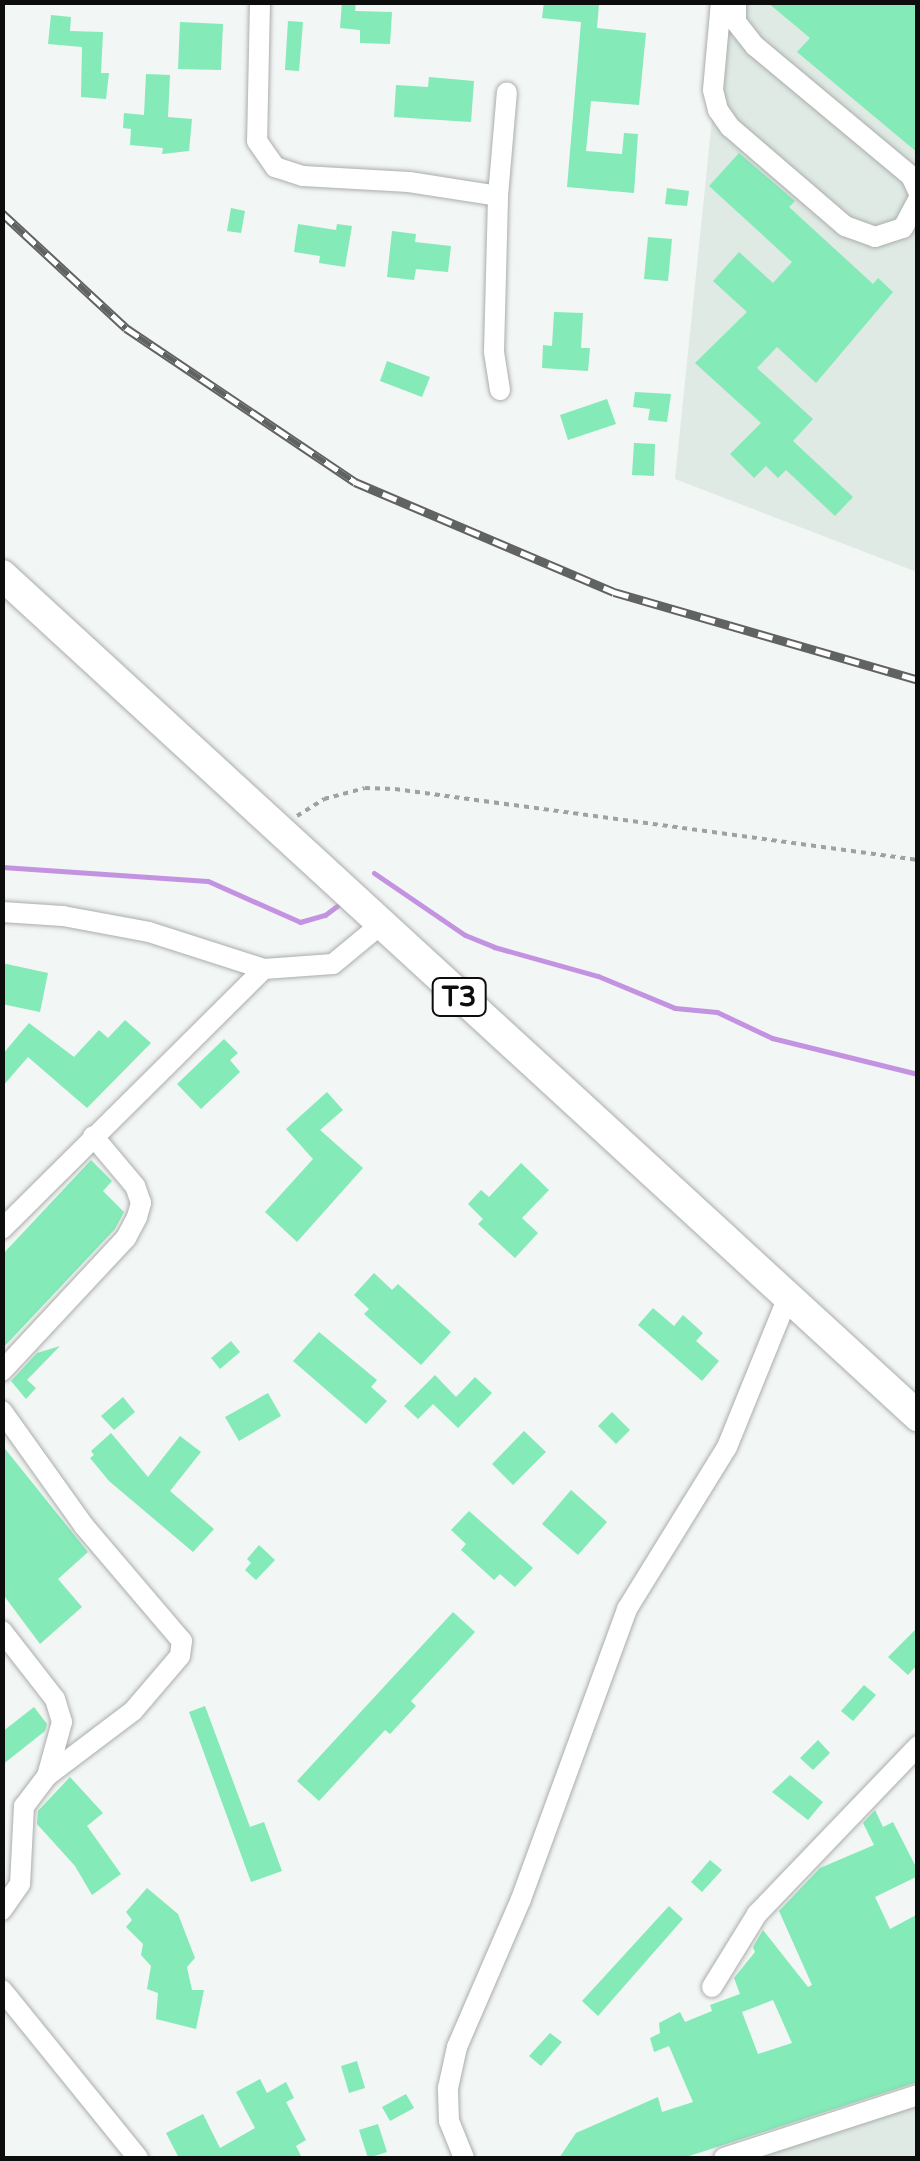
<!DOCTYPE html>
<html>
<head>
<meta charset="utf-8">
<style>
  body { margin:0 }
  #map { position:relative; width:920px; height:2161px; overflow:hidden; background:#f2f6f4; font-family:"Varela Round",sans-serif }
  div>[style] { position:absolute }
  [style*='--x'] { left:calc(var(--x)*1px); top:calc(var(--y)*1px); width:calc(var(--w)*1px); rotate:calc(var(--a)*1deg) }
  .built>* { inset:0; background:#dfeae4 }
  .stream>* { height:5px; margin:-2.5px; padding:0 2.5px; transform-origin:2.5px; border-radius:2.5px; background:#c393e1 }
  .building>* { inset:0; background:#83eab8 }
  .path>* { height:4px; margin-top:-2px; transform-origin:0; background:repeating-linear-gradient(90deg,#9fa2a1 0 5px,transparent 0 10px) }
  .roads { filter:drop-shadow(0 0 2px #aaadab) drop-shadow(0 0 2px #aaadab) }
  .minor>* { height:20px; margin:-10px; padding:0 10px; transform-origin:10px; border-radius:10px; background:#fff }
  .highway>* { height:30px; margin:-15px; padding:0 15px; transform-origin:15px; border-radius:15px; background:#fff }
  .rail>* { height:9px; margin-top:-4.5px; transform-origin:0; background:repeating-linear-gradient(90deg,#fff 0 15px,#616362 0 30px); box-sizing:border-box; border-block:2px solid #616362 }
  span { translate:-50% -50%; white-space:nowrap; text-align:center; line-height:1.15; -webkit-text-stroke:9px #fff; paint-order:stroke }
  .shield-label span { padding:2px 8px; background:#fff; border:2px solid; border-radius:8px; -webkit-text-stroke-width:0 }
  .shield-label { font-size:28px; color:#0c0d0c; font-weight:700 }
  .frame { position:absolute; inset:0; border:5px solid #0c0d0c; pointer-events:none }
</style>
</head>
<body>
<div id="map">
  <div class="built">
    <div style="clip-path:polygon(724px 3px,917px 3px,917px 572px,675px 479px)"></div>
    <div style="clip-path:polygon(917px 2103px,917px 2158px,759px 2158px)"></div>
  </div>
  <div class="stream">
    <div style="--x:2;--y:867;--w:206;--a:3.9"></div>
    <div style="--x:208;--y:881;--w:101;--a:24"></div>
    <div style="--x:300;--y:922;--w:26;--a:-16"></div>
    <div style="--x:325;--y:915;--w:20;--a:-37"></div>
    <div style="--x:374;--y:873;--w:110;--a:34.3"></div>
    <div style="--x:465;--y:935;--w:31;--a:22"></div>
    <div style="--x:494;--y:947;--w:108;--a:15.6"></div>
    <div style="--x:598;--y:976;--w:83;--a:22.6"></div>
    <div style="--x:675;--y:1008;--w:42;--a:5.4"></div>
    <div style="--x:717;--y:1012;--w:61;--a:25.3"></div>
    <div style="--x:772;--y:1038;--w:150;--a:13.9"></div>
  </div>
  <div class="building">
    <div style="clip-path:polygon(342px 2px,356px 2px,355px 11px,392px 12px,390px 44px,360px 43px,360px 30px,340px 28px)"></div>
    <div style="clip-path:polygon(544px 2px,599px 4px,597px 28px,646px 33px,639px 105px,591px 101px,586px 151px,622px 154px,624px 133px,638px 134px,634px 193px,567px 187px,581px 22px,542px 18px)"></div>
    <div style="clip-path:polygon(767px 2px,918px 2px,918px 153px,797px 52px,810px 38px)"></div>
    <div style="clip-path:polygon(51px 15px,71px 17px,70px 31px,103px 32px,101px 73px,109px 73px,106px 99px,81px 97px,82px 47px,48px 44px)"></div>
    <div style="clip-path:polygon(288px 21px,303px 22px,299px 71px,285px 70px)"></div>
    <div style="clip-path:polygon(180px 22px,223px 24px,221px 70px,178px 69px)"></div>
    <div style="clip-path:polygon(146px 74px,170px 75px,168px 117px,192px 119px,189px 151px,162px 154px,163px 148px,130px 145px,131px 129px,123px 128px,124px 113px,144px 115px)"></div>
    <div style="clip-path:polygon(429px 77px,474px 81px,471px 122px,394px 117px,396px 85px,428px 87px)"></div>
    <div style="clip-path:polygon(739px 153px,795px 201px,789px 207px,873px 284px,878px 278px,893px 292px,816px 383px,777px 347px,757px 368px,813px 419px,793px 441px,853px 497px,835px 516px,786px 470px,778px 478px,766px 466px,754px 478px,730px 454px,761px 423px,695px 363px,747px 312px,713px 281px,739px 252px,773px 283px,792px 262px,709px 186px)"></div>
    <div style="clip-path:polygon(667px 188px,689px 191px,687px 206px,665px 204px)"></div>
    <div style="clip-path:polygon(231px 208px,245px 211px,241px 233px,227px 231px)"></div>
    <div style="clip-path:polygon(298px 224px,336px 230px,337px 224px,352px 226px,345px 267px,319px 263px,320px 256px,294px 252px)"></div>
    <div style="clip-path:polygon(392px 231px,416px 234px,415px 242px,451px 246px,448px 272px,416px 269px,414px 280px,387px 277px)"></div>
    <div style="clip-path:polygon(648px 237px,672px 239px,668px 281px,644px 279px)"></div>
    <div style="clip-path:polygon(554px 312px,583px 313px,581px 348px,590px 348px,588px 371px,542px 368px,543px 345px,552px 346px)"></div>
    <div style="clip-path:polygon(387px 361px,430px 377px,422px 397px,380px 381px)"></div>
    <div style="clip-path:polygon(635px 392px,671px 394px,667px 422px,648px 420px,650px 409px,633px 407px)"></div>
    <div style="clip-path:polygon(607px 399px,616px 424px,568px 440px,560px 415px)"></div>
    <div style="clip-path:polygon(634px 443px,655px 444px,654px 476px,632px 475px)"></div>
    <div style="clip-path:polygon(2px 963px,48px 973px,40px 1012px,2px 1004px)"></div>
    <div style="clip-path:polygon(125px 1020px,151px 1043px,87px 1108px,28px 1057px,2px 1087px,2px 1055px,29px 1023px,74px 1057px,99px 1030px,108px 1038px)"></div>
    <div style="clip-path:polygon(224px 1039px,238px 1053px,230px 1060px,240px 1072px,201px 1109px,177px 1084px)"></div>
    <div style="clip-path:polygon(327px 1092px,343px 1110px,320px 1130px,363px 1168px,297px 1242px,265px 1212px,313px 1159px,286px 1129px)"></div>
    <div style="clip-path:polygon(91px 1160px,112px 1181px,103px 1191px,124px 1212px,115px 1229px,2px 1349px,2px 1255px)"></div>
    <div style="clip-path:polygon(521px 1163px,549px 1190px,522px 1218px,538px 1233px,515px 1258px,478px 1224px,483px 1219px,468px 1204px,481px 1190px,489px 1197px)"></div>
    <div style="clip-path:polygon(374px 1273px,392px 1290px,398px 1284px,451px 1332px,421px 1365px,364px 1314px,369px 1309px,354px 1295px)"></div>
    <div style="clip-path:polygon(653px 1308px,674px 1326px,683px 1315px,703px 1333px,696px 1341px,719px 1361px,702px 1381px,638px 1325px)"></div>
    <div style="clip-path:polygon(319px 1332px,377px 1380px,371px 1387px,387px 1401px,366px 1424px,293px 1361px)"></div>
    <div style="clip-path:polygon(231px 1341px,240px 1352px,220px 1369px,211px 1358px)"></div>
    <div style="clip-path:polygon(60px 1346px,27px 1380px,36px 1388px,26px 1399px,11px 1381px,37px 1353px)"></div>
    <div style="clip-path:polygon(435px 1375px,456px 1397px,475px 1377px,492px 1393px,458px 1428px,433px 1404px,418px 1419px,404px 1406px)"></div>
    <div style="clip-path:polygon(268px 1393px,281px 1416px,239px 1441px,225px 1417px)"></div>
    <div style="clip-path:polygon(123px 1397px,135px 1412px,114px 1430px,101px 1416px)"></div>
    <div style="clip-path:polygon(612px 1412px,630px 1430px,616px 1444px,598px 1426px)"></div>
    <div style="clip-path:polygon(524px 1431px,546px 1452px,513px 1485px,492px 1464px)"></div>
    <div style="clip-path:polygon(111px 1433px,148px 1477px,180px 1436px,201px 1452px,170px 1491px,214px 1529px,193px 1552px,109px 1481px,90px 1458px,94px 1455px,91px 1451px)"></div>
    <div style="clip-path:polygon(2px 1445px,88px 1552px,58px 1579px,82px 1607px,40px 1644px,2px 1593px)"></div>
    <div style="clip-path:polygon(571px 1490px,607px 1522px,578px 1555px,542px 1524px)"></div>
    <div style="clip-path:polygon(469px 1511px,533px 1568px,515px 1587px,500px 1574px,494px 1580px,461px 1550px,466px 1544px,451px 1530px)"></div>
    <div style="clip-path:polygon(259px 1545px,275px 1560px,256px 1580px,245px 1570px,251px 1563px,247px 1559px)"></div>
    <div style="clip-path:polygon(453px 1612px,475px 1632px,411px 1701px,416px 1706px,390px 1734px,385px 1730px,319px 1801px,297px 1781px)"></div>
    <div style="clip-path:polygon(918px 1627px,918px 1664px,908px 1675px,888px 1657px)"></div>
    <div style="clip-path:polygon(864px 1685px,876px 1695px,853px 1721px,841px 1711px)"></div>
    <div style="clip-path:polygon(205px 1706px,250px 1827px,264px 1822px,282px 1871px,251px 1882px,189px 1712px)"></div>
    <div style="clip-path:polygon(34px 1707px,47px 1724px,45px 1731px,2px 1765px,2px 1732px)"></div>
    <div style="clip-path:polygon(818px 1740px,830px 1753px,813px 1770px,800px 1758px)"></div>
    <div style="clip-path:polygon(790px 1775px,823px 1802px,808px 1820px,772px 1792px)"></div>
    <div style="clip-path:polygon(70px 1777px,103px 1813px,87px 1826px,121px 1874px,92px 1895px,75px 1866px,37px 1824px,38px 1811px)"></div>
    <div style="clip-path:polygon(evenodd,875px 1810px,883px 1827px,893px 1822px,918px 1871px,918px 1876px,875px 1897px,890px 1929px,918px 1914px,918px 2082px,683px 2158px,559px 2158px,576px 2133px,658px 2097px,662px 2112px,693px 2102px,669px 2046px,654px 2052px,650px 2038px,660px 2033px,659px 2023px,680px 2012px,685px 2022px,712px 2011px,710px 2005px,740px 1994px,734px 1978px,755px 1952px,753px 1947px,763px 1930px,808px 1987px,812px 1985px,779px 1911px,820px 1868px,874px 1845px,863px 1823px,875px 1810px,773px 2000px,792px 2043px,758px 2054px,742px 2012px,773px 2000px)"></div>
    <div style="clip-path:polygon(710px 1860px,722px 1870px,702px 1892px,691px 1882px)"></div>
    <div style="clip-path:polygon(147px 1888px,178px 1914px,195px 1958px,187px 1967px,192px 1990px,204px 1990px,196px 2029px,156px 2019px,158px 1993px,147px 1989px,151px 1966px,141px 1955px,143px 1944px,126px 1927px,132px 1920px,126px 1912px)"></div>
    <div style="clip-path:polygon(669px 1906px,683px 1919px,598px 2016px,582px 2001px)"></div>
    <div style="clip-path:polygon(550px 2033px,562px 2042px,541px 2066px,529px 2056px)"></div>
    <div style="clip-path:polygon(357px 2061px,365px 2088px,349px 2093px,341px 2066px)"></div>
    <div style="clip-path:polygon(260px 2079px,267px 2093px,286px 2082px,294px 2098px,286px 2102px,306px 2140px,296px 2146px,302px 2158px,179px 2158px,166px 2133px,203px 2114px,220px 2148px,255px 2128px,236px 2092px)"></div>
    <div style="clip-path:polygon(406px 2094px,414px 2108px,390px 2121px,382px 2107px)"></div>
    <div style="clip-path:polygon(378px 2124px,387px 2152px,368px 2158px,359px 2130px)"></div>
  </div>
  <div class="path">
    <div style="--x:297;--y:816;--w:32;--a:-32"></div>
    <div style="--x:324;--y:799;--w:42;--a:-15"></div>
    <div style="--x:365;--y:788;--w:30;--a:2"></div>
    <div style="--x:395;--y:789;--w:528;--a:7.73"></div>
  </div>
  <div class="roads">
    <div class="minor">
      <div style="--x:260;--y:2;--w:139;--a:91.2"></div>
      <div style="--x:257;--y:141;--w:32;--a:55"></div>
      <div style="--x:275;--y:167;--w:29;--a:18"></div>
      <div style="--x:303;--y:176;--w:106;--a:3.2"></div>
      <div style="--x:409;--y:182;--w:90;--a:8.9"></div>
      <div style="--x:721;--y:2;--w:88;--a:95.2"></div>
      <div style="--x:713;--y:90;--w:21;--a:76"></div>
      <div style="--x:718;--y:110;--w:21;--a:55"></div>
      <div style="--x:730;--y:127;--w:152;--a:40.7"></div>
      <div style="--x:845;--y:226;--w:32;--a:20"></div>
      <div style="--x:875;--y:237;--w:29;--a:-18"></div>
      <div style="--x:903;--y:228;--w:32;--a:-62"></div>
      <div style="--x:736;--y:2;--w:20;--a:90"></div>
      <div style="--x:736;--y:22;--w:31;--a:52"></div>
      <div style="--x:755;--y:46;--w:203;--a:39.8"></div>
      <div style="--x:911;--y:176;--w:17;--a:65"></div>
      <div style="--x:500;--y:390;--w:39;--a:-99"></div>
      <div style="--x:494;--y:351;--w:155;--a:-88.5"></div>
      <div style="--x:498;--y:196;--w:104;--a:-85.1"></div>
      <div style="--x:2;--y:912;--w:61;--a:3.8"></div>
      <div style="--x:63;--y:916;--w:87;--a:10.5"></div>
      <div style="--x:149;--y:932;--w:121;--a:17.8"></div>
      <div style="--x:2;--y:1229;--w:369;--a:-44.8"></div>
      <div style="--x:264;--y:969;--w:69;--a:-4.1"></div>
      <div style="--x:333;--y:964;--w:60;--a:-39.6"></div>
      <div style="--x:2;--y:1371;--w:182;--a:-47"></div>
      <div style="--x:126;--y:1238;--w:24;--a:-62"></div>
      <div style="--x:137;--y:1217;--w:15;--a:-74"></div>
      <div style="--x:141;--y:1203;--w:18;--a:-109"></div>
      <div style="--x:135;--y:1186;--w:65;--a:-130"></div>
      <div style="--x:2;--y:1411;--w:141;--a:54.5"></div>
      <div style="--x:84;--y:1526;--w:151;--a:49.6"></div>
      <div style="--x:182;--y:1641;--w:15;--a:98"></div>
      <div style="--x:180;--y:1656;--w:72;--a:130.5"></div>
      <div style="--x:133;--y:1711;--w:108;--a:142.9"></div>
      <div style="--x:2;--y:1631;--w:86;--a:52.1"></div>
      <div style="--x:55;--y:1699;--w:24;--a:73"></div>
      <div style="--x:62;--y:1722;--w:56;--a:105.5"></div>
      <div style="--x:47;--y:1776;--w:38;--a:127"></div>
      <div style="--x:24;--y:1806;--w:78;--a:92.9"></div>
      <div style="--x:20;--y:1884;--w:32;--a:125"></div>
      <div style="--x:712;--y:1987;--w:86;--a:-58.3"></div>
      <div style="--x:757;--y:1914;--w:233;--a:-46.2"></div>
      <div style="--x:2;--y:1990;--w:216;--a:51"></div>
      <div style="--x:464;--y:2158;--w:40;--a:-112"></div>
      <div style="--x:449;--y:2121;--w:33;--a:-92"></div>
      <div style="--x:448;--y:2088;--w:42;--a:-77.6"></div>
      <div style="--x:457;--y:2047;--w:161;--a:-66.6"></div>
      <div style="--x:521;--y:1899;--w:309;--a:-69.9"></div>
      <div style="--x:627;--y:1609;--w:190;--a:-58.3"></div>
      <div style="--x:727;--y:1447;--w:162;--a:-67.9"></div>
      <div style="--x:724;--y:2158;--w:204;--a:-18"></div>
    </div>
    <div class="highway">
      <div style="--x:2;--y:575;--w:1244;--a:42.56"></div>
    </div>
  </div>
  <div class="rail">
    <div style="--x:2;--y:213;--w:169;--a:42.8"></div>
    <div style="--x:126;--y:328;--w:276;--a:33.9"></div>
    <div style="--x:355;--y:482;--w:281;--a:23"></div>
    <div style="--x:614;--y:592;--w:316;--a:16.1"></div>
  </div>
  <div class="shield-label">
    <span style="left:459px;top:997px">T3</span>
  </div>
  <div class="frame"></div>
</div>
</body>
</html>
